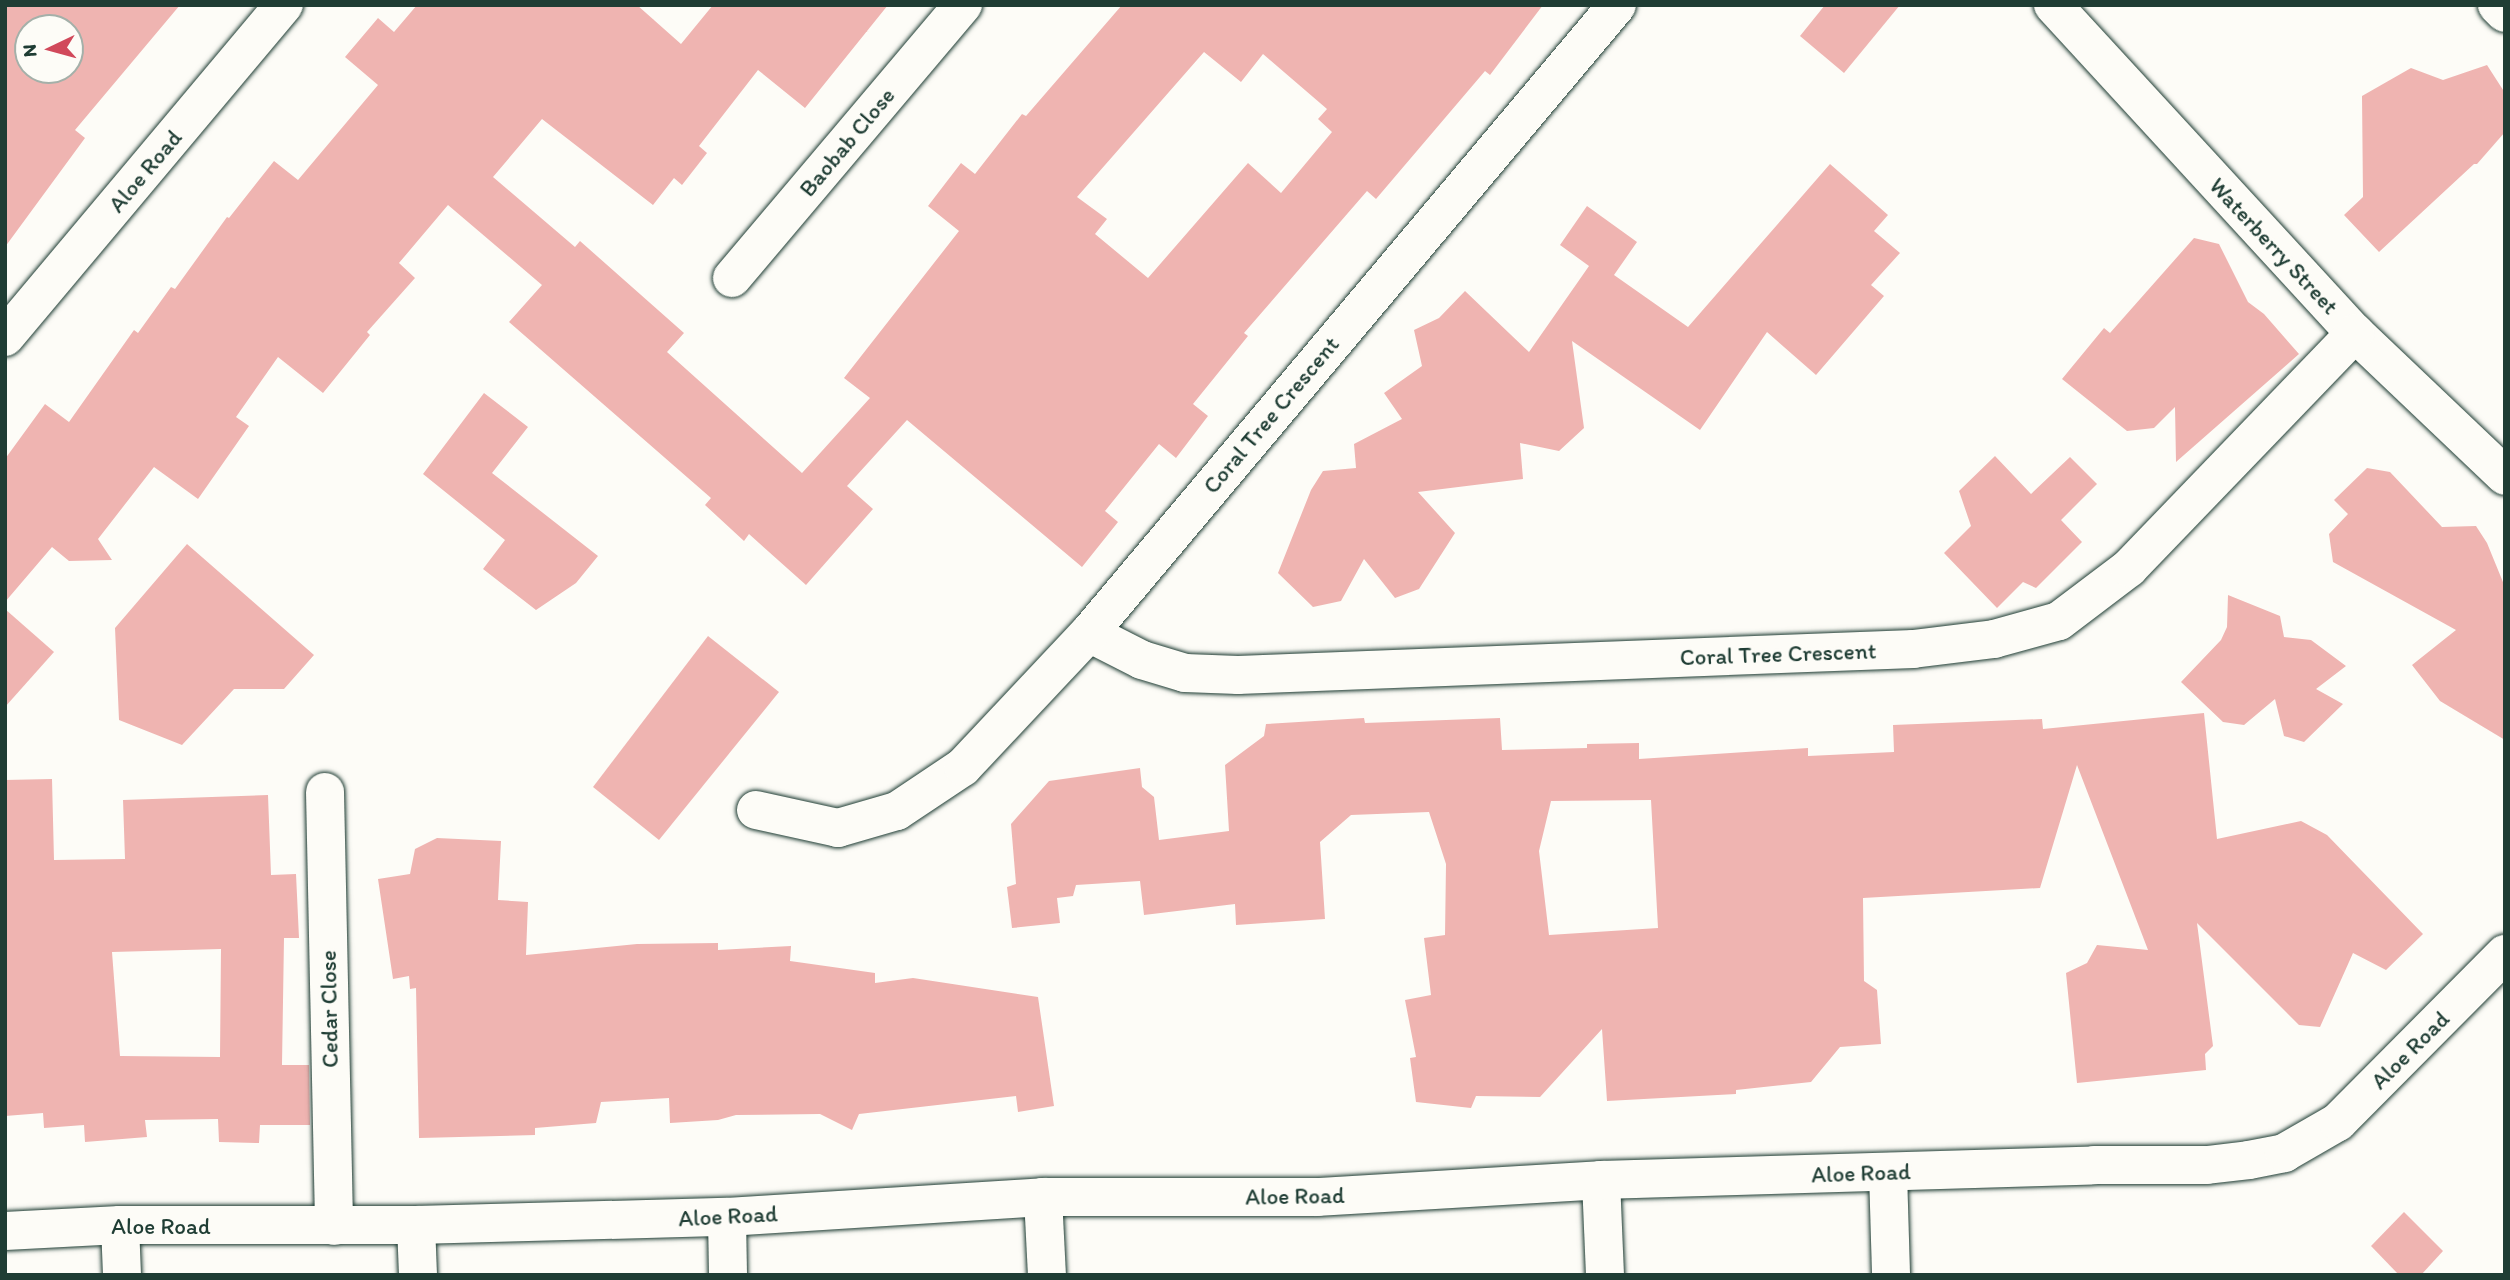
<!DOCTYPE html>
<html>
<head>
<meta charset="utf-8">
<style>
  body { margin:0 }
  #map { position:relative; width:2510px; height:1280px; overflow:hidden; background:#fdfcf7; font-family:Itim,sans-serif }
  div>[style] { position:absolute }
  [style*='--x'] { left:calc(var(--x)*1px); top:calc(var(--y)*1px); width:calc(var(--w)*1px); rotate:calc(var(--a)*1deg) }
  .building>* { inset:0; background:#efb4b1 }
  .roads { filter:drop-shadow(0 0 2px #1f3d34) drop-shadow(0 0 2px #1f3d34) }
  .minor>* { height:38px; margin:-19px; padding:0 19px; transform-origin:19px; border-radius:19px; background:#fdfcf7 }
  span { translate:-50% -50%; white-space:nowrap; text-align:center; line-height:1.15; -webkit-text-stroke:6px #fdfcf7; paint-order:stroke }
  .street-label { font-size:23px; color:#1f3d34 }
  .frame { position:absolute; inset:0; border:7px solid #1f3d34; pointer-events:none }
  .north { position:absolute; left:14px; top:14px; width:70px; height:70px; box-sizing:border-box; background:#fdfcf7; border:2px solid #a4b0a9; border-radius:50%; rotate:265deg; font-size:19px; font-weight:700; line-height:28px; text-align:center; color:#1f3d34 }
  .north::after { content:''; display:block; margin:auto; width:24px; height:32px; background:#d1495b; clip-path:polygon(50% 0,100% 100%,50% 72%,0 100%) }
</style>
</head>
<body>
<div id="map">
  <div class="building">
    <div style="clip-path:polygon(evenodd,5px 5px,180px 5px,75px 130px,85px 138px,5px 247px,5px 5px,28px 28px,70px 28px,70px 70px,28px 70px,28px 28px)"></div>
    <div style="clip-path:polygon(evenodd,417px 5px,637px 5px,681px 44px,713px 5px,888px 5px,805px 108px,758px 70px,699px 146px,707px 153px,682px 185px,674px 178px,653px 205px,542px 119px,493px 177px,575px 247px,580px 241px,684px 333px,667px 352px,802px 473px,870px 398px,844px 378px,959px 231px,928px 206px,961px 163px,975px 174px,1022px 114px,1026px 116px,1122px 5px,1543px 5px,1490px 75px,1485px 71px,1376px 199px,1367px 191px,1244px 333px,1248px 336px,1193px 404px,1208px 416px,1176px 458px,1159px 444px,1105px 511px,1118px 522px,1082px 567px,907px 420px,847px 486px,873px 509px,806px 585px,749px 534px,744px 541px,705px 505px,711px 498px,509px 322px,542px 285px,448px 205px,399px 263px,415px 278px,367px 332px,370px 335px,323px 393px,278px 357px,236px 417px,249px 426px,198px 499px,154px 467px,98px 539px,112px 560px,69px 561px,52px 547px,5px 602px,5px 459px,45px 404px,69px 422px,134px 330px,138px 333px,171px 287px,175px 289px,227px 217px,229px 218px,274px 161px,298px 180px,378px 85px,345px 57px,378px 18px,394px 32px,417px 5px,1204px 52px,1241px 82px,1263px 54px,1327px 109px,1318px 119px,1332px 132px,1281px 193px,1248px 163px,1148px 278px,1095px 234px,1107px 219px,1077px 197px,1204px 52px)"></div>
    <div style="clip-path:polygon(1825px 5px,1900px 5px,1844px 73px,1800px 36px)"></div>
    <div style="clip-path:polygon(2487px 65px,2505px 93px,2505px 132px,2477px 164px,2474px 164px,2379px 252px,2344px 215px,2363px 197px,2362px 96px,2411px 68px,2443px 80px)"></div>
    <div style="clip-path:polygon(1830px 164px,1888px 215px,1874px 231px,1900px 253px,1871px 285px,1884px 296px,1816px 375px,1767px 332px,1700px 430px,1572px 341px,1584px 428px,1559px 451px,1520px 443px,1523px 479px,1418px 492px,1455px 533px,1419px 589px,1395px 598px,1364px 559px,1341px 601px,1313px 607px,1278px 573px,1311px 490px,1323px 471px,1356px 468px,1354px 444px,1402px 419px,1384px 393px,1422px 366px,1414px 330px,1439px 318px,1465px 291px,1529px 352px,1589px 266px,1560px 245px,1587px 206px,1637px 242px,1614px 275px,1688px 327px)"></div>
    <div style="clip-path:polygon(2194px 238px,2219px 244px,2248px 302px,2264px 314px,2299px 354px,2176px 462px,2175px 407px,2154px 428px,2127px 431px,2062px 379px,2104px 328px,2110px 333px)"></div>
    <div style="clip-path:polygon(484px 393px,528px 427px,492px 473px,598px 556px,576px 583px,536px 610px,483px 569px,505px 540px,423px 474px)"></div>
    <div style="clip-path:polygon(1995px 456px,2031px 494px,2070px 457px,2097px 484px,2061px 520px,2082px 542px,2036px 588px,2023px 582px,1997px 608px,1944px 553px,1971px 526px,1959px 491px)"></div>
    <div style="clip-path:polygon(2367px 468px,2390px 472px,2442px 527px,2476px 526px,2487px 543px,2505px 587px,2505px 740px,2440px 701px,2412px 665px,2456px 630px,2333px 562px,2329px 534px,2348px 514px,2334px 500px)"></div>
    <div style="clip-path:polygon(187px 544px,314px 655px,284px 689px,234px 689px,182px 745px,119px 720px,115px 628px)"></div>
    <div style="clip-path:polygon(2228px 595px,2280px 616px,2284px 637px,2311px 640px,2346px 666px,2316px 689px,2343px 704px,2304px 742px,2284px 736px,2275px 699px,2244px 725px,2223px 722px,2181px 682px,2221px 640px,2227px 627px)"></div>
    <div style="clip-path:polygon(5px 609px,54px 652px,5px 707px)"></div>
    <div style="clip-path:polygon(708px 636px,779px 692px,659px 840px,593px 787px)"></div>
    <div style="clip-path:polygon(evenodd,2204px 713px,2217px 839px,2301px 821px,2327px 835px,2423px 934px,2386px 970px,2353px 953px,2320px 1027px,2299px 1025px,2197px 923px,2213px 1046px,2205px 1054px,2206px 1070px,2077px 1083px,2066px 973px,2087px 963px,2097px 945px,2148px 950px,2077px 765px,2040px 888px,1863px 898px,1864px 981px,1877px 990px,1881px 1044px,1840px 1047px,1811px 1082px,1736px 1090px,1736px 1094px,1607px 1101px,1602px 1029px,1540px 1097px,1476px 1096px,1471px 1108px,1416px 1102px,1410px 1058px,1416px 1057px,1405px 1000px,1431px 995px,1424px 938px,1445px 935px,1446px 864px,1429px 812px,1351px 815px,1320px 842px,1325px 919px,1236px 925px,1235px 904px,1144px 915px,1140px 881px,1076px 885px,1073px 896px,1057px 898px,1060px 923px,1012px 928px,1007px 887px,1016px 884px,1011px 824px,1049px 781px,1140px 768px,1142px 787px,1154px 797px,1159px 840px,1229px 831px,1225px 765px,1264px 736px,1266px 724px,1364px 718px,1365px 723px,1500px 718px,1502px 750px,1587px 748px,1587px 744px,1639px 743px,1639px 759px,1808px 748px,1808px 756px,1894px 752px,1893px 725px,2042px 719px,2043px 729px,2204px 713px,1651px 800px,1658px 928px,1549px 935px,1539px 851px,1551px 801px,1651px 800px)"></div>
    <div style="clip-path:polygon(evenodd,52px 779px,54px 860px,125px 859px,123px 800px,268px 795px,271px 875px,296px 874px,299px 938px,284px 938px,282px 1065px,309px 1065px,310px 1125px,260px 1125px,259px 1143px,219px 1142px,218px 1119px,145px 1120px,147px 1137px,85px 1142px,84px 1125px,44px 1128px,43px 1113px,5px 1116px,5px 780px,52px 779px,221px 949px,220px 1057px,120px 1056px,112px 952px,221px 949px)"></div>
    <div style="clip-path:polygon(437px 838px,501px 841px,498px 900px,528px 902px,526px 955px,637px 944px,718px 943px,718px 950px,791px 946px,790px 961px,875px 973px,875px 983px,913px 978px,1038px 997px,1054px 1106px,1018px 1112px,1016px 1096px,859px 1114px,852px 1130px,820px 1114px,736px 1115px,718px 1120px,670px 1123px,669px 1098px,601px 1102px,596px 1123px,535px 1128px,535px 1135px,419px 1138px,416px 988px,410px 989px,409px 976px,393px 979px,378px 879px,410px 874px,415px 849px)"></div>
    <div style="clip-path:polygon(2404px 1212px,2443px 1251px,2421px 1275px,2399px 1275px,2371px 1246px)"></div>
  </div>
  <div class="roads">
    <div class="minor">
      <div style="--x:2053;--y:5;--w:446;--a:47.4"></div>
      <div style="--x:2355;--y:333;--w:207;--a:43.6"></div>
      <div style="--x:2497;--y:5;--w:11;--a:45"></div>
      <div style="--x:732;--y:278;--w:358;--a:-49.8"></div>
      <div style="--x:5;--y:337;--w:434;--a:-50"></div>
      <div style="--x:1089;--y:633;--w:59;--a:27"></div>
      <div style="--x:1142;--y:660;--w:45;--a:16.8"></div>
      <div style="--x:1185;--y:673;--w:53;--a:2.2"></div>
      <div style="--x:1238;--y:675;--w:676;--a:-2.21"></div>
      <div style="--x:1913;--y:649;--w:82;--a:-7"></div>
      <div style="--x:1994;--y:639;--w:67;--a:-15.5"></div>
      <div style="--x:2059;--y:621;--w:88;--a:-37.1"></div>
      <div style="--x:2129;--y:568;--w:326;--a:-46.1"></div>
      <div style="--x:325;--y:792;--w:434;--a:88.8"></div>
      <div style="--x:756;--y:810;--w:84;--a:12.4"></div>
      <div style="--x:838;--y:828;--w:61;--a:-16.1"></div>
      <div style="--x:897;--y:811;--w:79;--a:-33.7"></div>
      <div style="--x:963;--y:767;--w:184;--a:-46.8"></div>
      <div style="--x:1089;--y:633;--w:820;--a:-49.94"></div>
      <div style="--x:1888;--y:1172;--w:103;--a:88.3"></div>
      <div style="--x:1601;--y:1180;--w:95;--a:87.6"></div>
      <div style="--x:1043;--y:1197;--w:78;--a:87.1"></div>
      <div style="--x:727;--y:1217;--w:58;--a:89"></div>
      <div style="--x:120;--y:1225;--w:50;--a:87.7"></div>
      <div style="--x:416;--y:1225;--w:50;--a:87.7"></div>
      <div style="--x:5;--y:1231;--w:115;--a:-3"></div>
      <div style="--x:120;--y:1225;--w:296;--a:0"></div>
      <div style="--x:416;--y:1225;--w:311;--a:-1.5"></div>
      <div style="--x:727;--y:1217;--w:317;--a:-3.6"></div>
      <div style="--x:1043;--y:1197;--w:275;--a:0"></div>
      <div style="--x:1318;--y:1197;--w:284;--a:-3.4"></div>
      <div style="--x:1601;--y:1180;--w:493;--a:-1.7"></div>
      <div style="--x:2094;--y:1165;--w:113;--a:0"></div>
      <div style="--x:2207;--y:1165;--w:42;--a:-6.8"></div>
      <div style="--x:2249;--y:1160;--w:36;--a:-11"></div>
      <div style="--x:2284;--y:1153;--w:62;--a:-29.9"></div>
      <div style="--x:2338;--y:1122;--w:237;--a:-45.2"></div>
    </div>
  </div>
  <div class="street-label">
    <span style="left:847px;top:142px;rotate:-50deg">Baobab Close</span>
    <span style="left:145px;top:171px;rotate:-50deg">Aloe Road</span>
    <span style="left:2274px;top:246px;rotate:47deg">Waterberry Street</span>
    <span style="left:1271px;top:415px;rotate:-50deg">Coral Tree Crescent</span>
    <span style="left:1778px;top:654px;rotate:-2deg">Coral Tree Crescent</span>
    <span style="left:329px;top:1009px;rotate:-91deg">Cedar Close</span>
    <span style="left:2410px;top:1050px;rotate:-45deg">Aloe Road</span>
    <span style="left:1861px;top:1173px;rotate:-2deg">Aloe Road</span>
    <span style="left:1295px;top:1196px;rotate:-1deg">Aloe Road</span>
    <span style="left:728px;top:1216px;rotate:-3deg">Aloe Road</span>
    <span style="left:161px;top:1226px">Aloe Road</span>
  </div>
  <div class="frame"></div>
  <div class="north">N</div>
</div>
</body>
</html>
